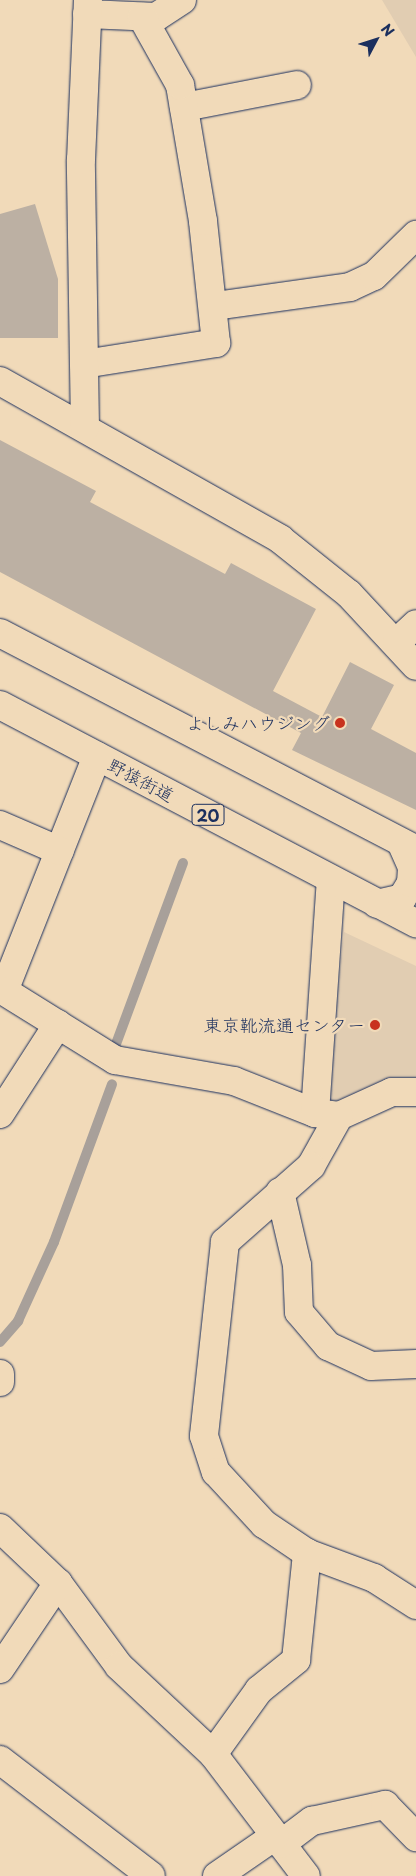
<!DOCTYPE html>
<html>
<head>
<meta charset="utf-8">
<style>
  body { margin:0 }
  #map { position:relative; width:416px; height:1876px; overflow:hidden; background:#f1dab9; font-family:"Playpen Sans","Klee One",sans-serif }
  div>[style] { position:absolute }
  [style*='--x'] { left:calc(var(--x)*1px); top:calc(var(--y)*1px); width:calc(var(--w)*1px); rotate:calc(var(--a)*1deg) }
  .built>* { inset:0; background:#e1cdb2 }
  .stream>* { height:10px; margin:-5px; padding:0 5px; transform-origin:5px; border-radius:5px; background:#a8a09a }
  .building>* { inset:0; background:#bcb0a3 }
  .roads { filter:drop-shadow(0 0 1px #1b2f5e) drop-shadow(0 0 1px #1b2f5e) }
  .minor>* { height:28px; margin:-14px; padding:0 14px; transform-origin:14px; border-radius:14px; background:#f1dab9 }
  .major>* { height:28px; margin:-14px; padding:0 14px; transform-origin:14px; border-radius:14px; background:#f1dab9 }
  .dots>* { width:14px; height:14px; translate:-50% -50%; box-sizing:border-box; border:2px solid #f1dab9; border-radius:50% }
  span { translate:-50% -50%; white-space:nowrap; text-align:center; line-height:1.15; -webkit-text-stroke:4.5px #f1dab9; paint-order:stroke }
  .shield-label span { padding:1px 4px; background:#f1dab9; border:1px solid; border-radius:4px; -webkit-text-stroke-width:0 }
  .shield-label { font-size:16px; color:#1b2f5e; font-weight:700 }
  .poi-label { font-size:18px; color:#1b2f5e }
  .right { translate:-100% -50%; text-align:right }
  .street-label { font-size:18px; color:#1b2f5e }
  .north { position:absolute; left:351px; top:15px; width:50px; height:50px; -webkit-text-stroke:4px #f1dab9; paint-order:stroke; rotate:50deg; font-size:14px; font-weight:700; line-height:20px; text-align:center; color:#1b2f5e }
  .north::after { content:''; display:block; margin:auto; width:18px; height:22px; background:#1b2f5e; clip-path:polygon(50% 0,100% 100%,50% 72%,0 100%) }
</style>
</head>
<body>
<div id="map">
  <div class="built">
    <div style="clip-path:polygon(382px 0,416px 0,416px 57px)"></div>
    <div style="clip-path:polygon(344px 932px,416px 966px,416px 1088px,379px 1085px,325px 1105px)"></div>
  </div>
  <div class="stream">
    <div style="--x:116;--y:1044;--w:193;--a:-69.7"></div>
    <div style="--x:0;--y:1342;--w:28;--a:-49"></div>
    <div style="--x:18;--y:1321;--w:87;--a:-65.5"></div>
    <div style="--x:54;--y:1242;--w:168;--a:-69.8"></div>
  </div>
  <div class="building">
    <div style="clip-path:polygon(35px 204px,58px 279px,58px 338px,0 338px,0 214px)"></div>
    <div style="clip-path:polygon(0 440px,96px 491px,90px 502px,225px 574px,231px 563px,316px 609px,273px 691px,322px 717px,350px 662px,394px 685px,371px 729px,416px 753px,416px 810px,292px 750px,301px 733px,0 572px)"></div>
  </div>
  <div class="roads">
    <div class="minor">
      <div style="--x:87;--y:14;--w:69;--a:2.5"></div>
      <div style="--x:156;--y:17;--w:31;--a:-33"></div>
      <div style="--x:184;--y:107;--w:115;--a:-11"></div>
      <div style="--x:215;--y:306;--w:136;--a:-8"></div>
      <div style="--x:350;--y:287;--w:26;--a:-25"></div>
      <div style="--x:374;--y:276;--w:59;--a:-44.3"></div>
      <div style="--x:84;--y:364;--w:134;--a:-9"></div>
      <div style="--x:216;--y:343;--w:123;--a:-96.1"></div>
      <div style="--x:203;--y:221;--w:138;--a:-99.6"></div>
      <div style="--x:180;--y:85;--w:78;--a:-119.2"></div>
      <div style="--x:0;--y:381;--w:322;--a:29.4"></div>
      <div style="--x:280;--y:539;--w:88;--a:38.6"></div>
      <div style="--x:349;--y:594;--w:98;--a:47.1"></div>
      <div style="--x:85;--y:428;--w:268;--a:-90.9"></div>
      <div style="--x:81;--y:160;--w:160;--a:-87.5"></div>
      <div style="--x:397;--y:642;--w:26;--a:-43"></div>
      <div style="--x:97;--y:756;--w:253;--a:111.6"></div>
      <div style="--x:4;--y:991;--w:131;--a:31.9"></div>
      <div style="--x:115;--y:1060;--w:121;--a:10"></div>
      <div style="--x:234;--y:1081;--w:87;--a:21.6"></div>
      <div style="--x:315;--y:1113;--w:24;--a:7"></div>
      <div style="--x:339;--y:1116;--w:58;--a:-24.4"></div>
      <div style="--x:392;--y:1092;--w:24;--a:0"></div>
      <div style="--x:0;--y:825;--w:65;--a:23.4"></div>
      <div style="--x:315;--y:1113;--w:234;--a:-86.1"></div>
      <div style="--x:0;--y:1114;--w:107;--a:-57.2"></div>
      <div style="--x:339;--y:1116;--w:57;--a:119.2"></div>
      <div style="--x:311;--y:1166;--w:115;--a:138.5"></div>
      <div style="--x:225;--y:1242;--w:195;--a:96.2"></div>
      <div style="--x:204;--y:1436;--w:38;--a:72"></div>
      <div style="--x:216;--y:1472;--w:71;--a:47.3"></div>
      <div style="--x:264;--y:1524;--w:52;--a:34"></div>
      <div style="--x:307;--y:1553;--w:72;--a:20.5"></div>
      <div style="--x:374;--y:1578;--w:50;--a:32.7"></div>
      <div style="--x:280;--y:1192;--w:75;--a:76.9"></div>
      <div style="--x:297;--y:1265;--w:47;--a:87.6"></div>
      <div style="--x:299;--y:1312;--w:45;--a:49.5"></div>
      <div style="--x:328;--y:1346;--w:47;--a:24.9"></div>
      <div style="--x:371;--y:1366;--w:45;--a:-2.5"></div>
      <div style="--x:0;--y:1374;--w:8;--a:90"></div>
      <div style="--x:0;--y:1528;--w:80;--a:43.5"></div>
      <div style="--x:58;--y:1583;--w:103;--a:53.7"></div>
      <div style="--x:119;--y:1666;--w:129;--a:43.1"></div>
      <div style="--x:213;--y:1754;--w:153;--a:52.7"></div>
      <div style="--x:0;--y:1669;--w:104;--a:-56"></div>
      <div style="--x:213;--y:1754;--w:79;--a:-54.3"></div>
      <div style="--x:259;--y:1690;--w:48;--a:-39"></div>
      <div style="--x:296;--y:1660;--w:108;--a:-84.1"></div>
      <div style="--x:0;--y:1760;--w:190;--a:37.5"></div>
      <div style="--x:281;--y:1844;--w:39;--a:-37"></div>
      <div style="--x:312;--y:1821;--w:75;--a:-12.4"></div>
      <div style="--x:385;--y:1805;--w:45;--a:45.9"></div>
      <div style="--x:217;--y:1876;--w:70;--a:-34.6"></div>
    </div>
    <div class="major">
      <div style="--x:0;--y:633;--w:469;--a:27.5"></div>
      <div style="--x:0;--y:705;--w:470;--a:27.7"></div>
      <div style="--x:377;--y:904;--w:26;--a:-13"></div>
      <div style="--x:402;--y:898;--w:17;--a:-59"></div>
      <div style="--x:411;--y:883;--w:16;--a:-86"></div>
      <div style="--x:412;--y:867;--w:27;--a:-114"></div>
    </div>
  </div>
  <div class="dots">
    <div style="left:340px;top:723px;background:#c8321e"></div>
    <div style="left:375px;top:1025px;background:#c8321e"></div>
  </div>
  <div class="shield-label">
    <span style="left:208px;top:815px">20</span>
  </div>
  <div class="poi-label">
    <span class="right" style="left:330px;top:723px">よしみハウジング</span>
    <span class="right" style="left:365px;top:1025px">東京靴流通センター</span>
  </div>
  <div class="street-label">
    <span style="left:141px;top:780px;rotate:28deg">野猿街道</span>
  </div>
  <div class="north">N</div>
</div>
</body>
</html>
